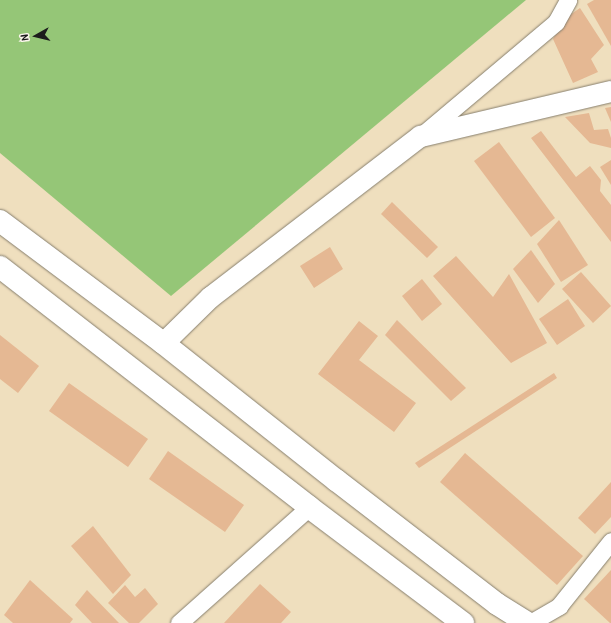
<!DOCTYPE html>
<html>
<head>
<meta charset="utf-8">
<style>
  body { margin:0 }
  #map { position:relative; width:611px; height:623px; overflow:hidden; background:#efdfbe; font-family:"Patrick Hand",sans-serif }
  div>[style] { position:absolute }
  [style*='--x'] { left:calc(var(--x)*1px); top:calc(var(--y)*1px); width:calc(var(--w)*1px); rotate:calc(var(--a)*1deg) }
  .green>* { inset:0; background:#95c677 }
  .building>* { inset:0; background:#e5b893 }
  .roads { filter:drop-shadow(0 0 1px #867e6d) drop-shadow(0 0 1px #867e6d) }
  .minor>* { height:17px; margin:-8.5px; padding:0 8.5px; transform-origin:8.5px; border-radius:8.5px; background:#fff }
  .tertiary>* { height:21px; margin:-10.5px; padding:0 10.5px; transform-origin:10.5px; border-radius:10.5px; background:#fff }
  .trunk>* { height:22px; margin:-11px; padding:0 11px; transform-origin:11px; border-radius:11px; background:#fff }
  span { translate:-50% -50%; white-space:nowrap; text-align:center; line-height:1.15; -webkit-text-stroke:3.5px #fbf7ec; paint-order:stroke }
  .north { position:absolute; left:16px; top:16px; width:40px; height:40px; -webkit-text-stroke:3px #fbf7ec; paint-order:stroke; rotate:262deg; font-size:11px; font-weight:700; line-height:16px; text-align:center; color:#1c1c1c }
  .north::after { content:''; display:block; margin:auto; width:14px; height:18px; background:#1c1c1c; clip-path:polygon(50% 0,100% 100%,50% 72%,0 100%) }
</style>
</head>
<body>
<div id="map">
  <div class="green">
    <div style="clip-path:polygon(0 0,526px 0,171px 296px,0 153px)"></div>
  </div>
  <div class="building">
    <div style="clip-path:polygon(594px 0,611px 0,611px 46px,587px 4px)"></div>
    <div style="clip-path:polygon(580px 8px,604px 45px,591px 59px,598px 72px,573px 83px,553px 39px,564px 19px)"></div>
    <div style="clip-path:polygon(611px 107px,611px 122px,605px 108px)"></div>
    <div style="clip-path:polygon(589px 113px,594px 130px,608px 129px,611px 138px,611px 148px,590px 143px,565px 117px)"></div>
    <div style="clip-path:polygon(541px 131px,576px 177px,590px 166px,601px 180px,600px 191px,611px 205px,611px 242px,531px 138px)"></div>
    <div style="clip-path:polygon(499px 142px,555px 218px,531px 237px,474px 161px)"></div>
    <div style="clip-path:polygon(611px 160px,611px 185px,600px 167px)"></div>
    <div style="clip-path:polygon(392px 202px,438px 247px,427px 258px,381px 214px)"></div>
    <div style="clip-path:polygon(559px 220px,588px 265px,561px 282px,537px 244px)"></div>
    <div style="clip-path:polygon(330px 247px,343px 269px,314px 288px,300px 266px)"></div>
    <div style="clip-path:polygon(531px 250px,555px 284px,538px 303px,513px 269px)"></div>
    <div style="clip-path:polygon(456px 256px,493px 297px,509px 274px,547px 343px,511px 363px,433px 276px)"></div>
    <div style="clip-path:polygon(581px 272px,611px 306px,593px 323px,562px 289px)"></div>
    <div style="clip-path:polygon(422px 279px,442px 304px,422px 321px,402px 296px)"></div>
    <div style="clip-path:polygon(568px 299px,585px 326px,557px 345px,539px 319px)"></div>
    <div style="clip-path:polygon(397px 320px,466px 388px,451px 401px,385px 335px)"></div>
    <div style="clip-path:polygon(359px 321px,378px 336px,359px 360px,416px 403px,394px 432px,318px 374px)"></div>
    <div style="clip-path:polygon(0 335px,39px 366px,18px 393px,0 379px)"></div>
    <div style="clip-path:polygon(554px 373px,557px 378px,419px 468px,415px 463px)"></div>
    <div style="clip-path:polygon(69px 383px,148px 439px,128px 467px,49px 411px)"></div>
    <div style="clip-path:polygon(168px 451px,244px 505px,225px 532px,149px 479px)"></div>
    <div style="clip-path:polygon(465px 453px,583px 556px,557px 585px,440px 482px)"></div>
    <div style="clip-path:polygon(611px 482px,611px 517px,595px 534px,578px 518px)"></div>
    <div style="clip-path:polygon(93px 526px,131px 575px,113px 594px,71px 546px)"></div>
    <div style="clip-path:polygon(611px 570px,611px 623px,610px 623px,584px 599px)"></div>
    <div style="clip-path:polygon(30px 580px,73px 619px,70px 623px,13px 623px,4px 615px)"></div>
    <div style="clip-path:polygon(260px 584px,291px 612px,281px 623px,224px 623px)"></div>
    <div style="clip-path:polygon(125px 585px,135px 597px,145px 588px,158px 604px,139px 623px,129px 623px,108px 603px)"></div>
    <div style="clip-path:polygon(87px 590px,119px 623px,92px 623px,75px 605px)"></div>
  </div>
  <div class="roads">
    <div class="minor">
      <div style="--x:422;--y:135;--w:175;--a:-40.1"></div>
      <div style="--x:556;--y:22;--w:25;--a:-61"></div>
      <div style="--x:179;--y:623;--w:174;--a:-41.7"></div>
      <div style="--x:530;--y:623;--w:34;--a:-30"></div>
      <div style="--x:559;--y:606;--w:83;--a:-51.3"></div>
    </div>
    <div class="tertiary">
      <div style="--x:163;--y:343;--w:66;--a:-44.4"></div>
      <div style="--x:210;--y:297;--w:265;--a:-37.5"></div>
      <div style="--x:420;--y:136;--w:196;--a:-13.3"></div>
    </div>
    <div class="trunk">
      <div style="--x:0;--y:221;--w:204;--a:36.8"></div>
      <div style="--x:163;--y:343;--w:221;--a:38.4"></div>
      <div style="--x:336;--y:480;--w:203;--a:37.6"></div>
      <div style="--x:497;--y:604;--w:36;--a:32"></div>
      <div style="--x:0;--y:267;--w:391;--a:37.8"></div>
      <div style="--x:309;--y:507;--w:193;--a:37"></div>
    </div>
  </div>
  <div class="north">N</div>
</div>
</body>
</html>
